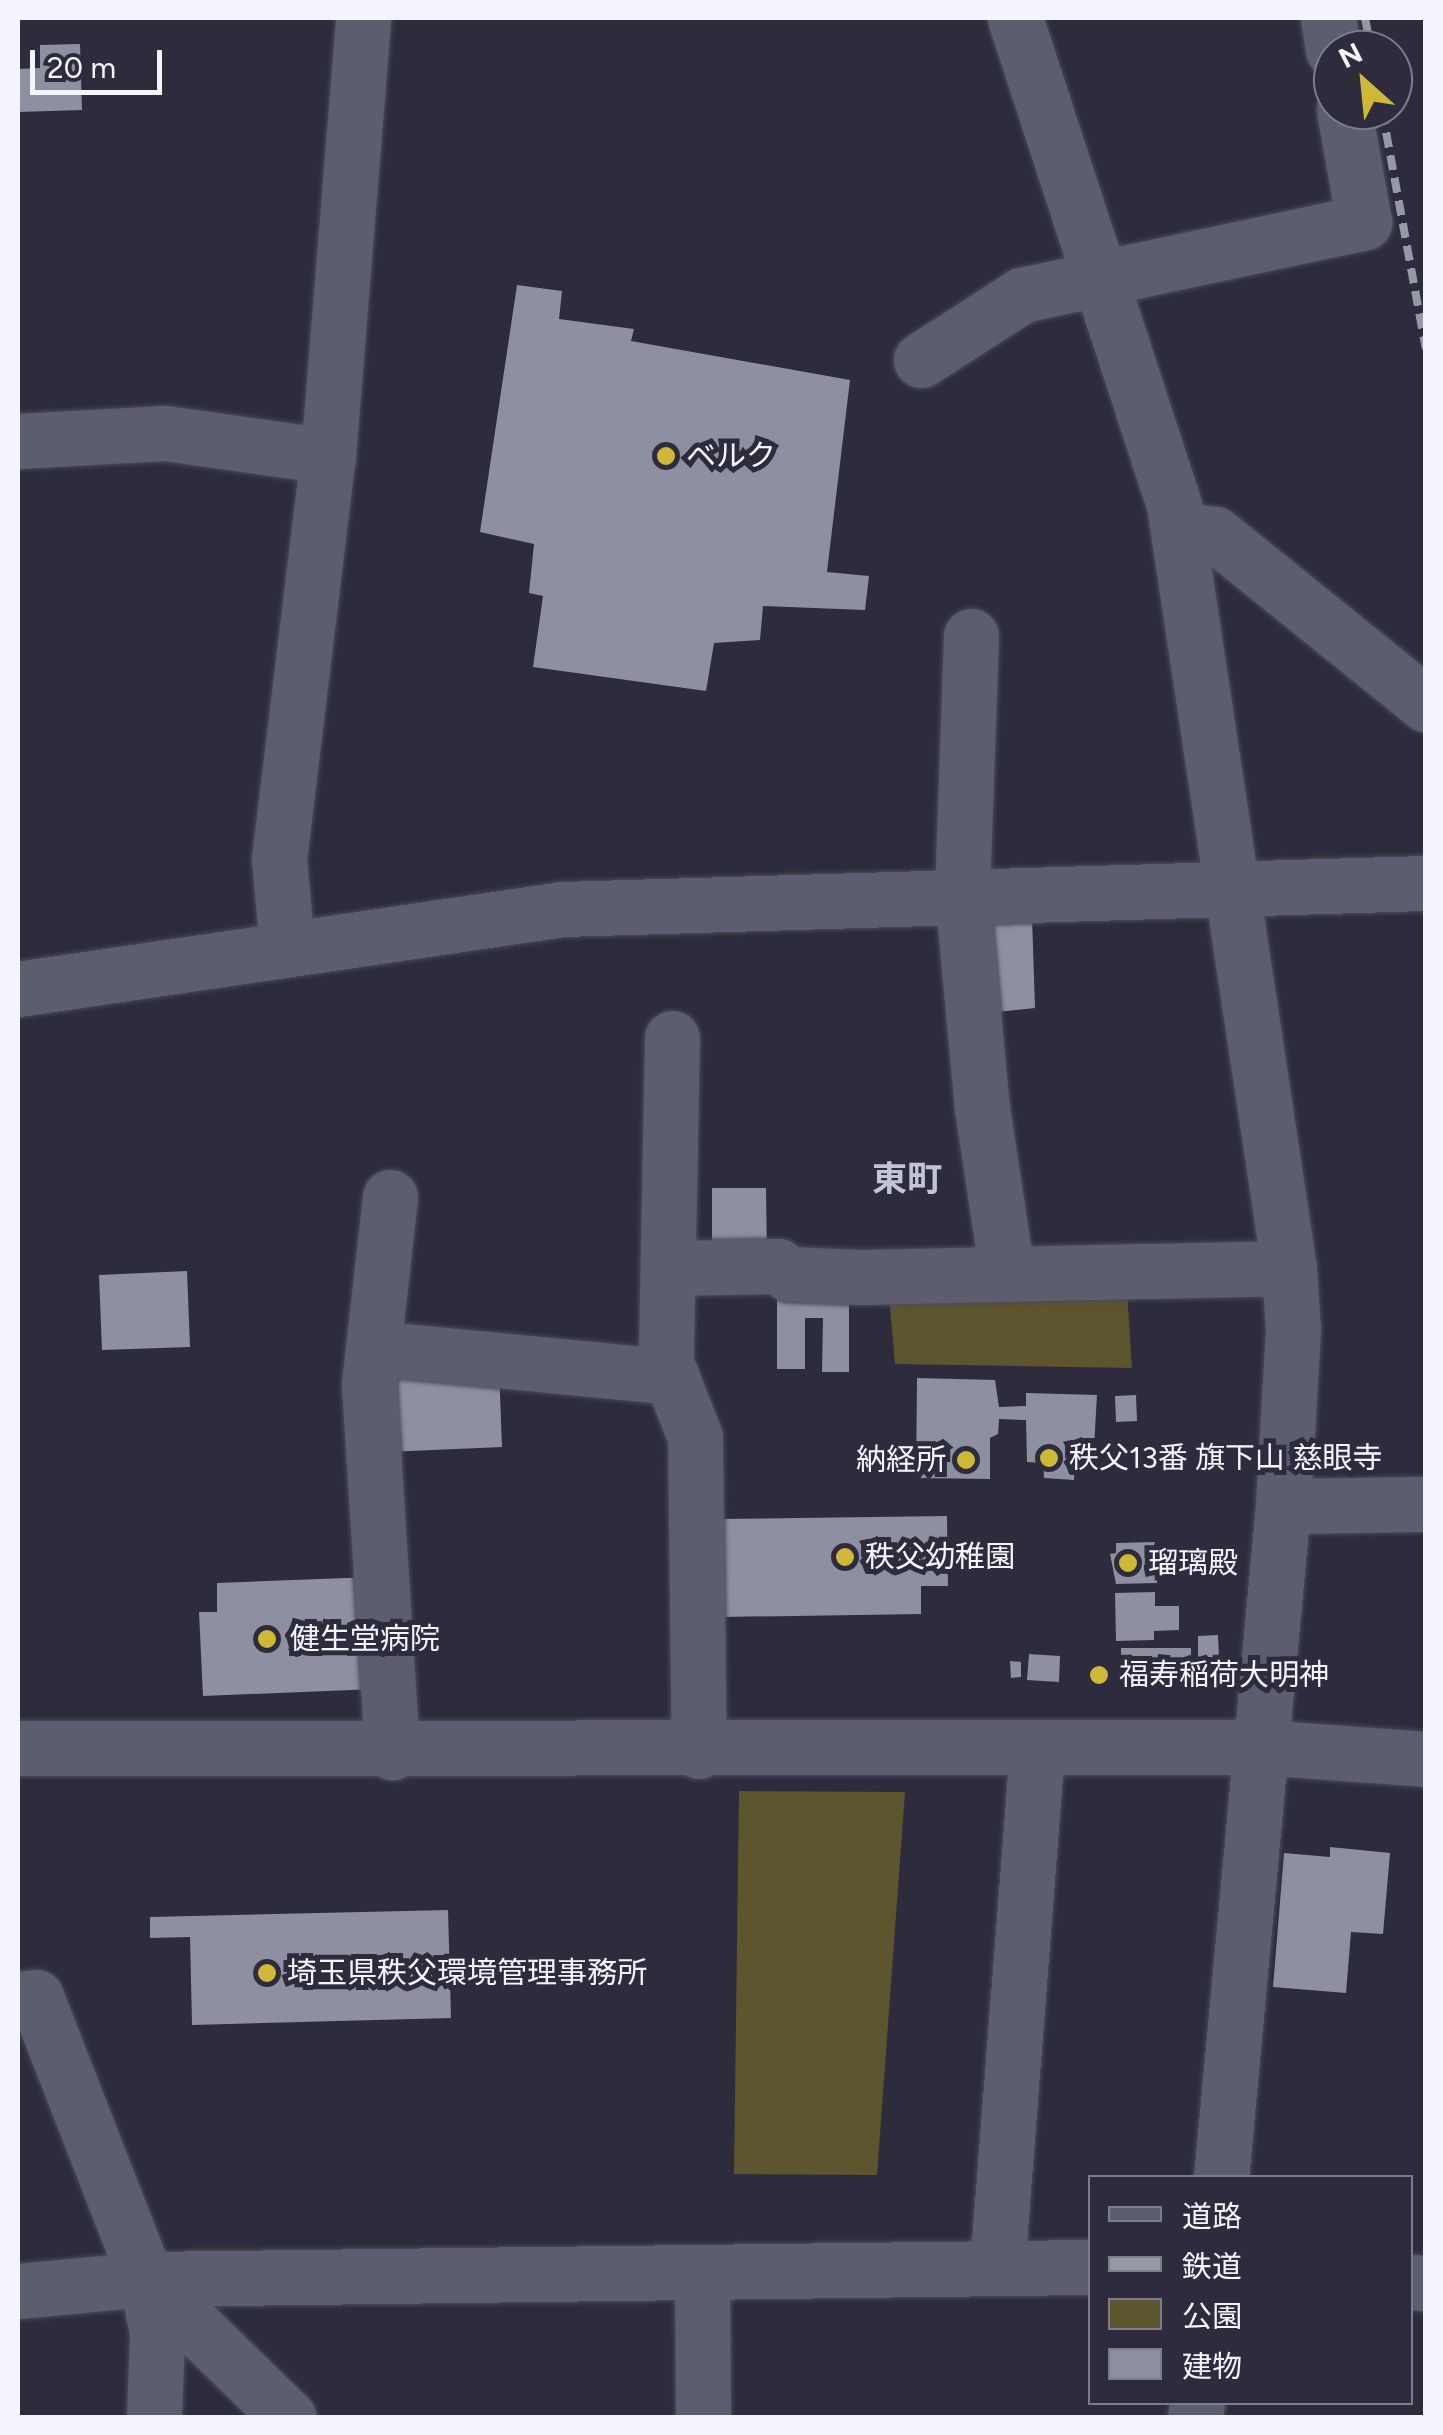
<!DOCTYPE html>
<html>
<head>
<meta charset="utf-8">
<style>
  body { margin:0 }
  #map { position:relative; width:1443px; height:2435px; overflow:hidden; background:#2c2c3c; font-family:Figtree,"Noto Sans JP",sans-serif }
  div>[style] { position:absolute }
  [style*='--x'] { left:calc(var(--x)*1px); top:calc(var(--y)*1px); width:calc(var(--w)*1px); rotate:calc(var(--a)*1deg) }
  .green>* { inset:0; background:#5c552d }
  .building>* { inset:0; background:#8f8fa2 }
  .roads { filter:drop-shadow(0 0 2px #4a4b57) drop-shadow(0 0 2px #4a4b57) }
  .minor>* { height:55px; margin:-27.5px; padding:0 27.5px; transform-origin:27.5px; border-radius:27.5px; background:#5c5d6e }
  .rail>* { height:8px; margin-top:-4px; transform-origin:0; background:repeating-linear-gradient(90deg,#9798a5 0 15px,transparent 0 23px) }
  .dots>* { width:28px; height:28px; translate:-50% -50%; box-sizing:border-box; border:5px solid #2c2c3c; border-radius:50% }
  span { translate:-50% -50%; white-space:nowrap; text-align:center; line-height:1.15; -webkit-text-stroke:10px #2c2c3c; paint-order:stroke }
  .poi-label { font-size:30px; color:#f3f4fe }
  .left { translate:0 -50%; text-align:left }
  .right { translate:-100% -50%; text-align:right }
  .quarter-label { font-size:35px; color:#c3c4d8; font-weight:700 }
  .frame { position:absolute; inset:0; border:20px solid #f3f4fe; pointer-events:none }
  .legend { position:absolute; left:1088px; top:2175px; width:325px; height:230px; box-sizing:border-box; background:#2c2c3c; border:2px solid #7c7c8a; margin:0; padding:12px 18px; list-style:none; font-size:30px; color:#f3f4fe }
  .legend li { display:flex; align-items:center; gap:20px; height:50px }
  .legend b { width:50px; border:2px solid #7c7c8a }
  .north { position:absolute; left:1313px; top:30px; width:100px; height:100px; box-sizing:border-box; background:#2c2c3c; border:2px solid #7c7c8a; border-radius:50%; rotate:333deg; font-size:28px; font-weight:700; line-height:40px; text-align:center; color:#f3f4fe }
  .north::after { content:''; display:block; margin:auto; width:35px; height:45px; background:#ceb837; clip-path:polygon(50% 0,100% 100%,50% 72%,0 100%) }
  .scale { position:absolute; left:30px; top:50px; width:132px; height:45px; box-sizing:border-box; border:5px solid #f3f4fe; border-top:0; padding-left:12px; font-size:30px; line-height:35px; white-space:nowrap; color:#f3f4fe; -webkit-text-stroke:8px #2c2c3c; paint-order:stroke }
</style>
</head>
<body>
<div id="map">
  <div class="green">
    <div style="clip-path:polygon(1127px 1291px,1132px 1368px,895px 1364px,889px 1296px)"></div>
    <div style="clip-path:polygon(739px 1791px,905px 1792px,877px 2175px,734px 2174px)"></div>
  </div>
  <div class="building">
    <div style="clip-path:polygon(80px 44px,82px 110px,18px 112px,18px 69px,40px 68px,40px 45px)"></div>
    <div style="clip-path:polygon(517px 285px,562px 291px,559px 319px,634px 329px,631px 341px,850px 380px,827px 572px,869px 576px,865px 610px,763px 606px,760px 640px,714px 643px,706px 691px,533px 667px,543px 596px,529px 593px,534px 544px,480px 532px)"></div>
    <div style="clip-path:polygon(1032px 917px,1035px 1008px,980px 1014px,972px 918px)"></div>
    <div style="clip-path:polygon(712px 1188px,766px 1188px,767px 1256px,712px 1257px)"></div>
    <div style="clip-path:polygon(187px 1271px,190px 1347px,102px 1350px,99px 1275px)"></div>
    <div style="clip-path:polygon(777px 1290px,849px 1290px,849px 1372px,822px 1372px,823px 1318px,805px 1318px,805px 1369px,777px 1369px)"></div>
    <div style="clip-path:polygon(499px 1368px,502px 1447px,387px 1452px,384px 1372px)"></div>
    <div style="clip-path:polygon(917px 1378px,995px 1380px,999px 1407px,1026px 1406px,1026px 1393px,1097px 1395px,1093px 1465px,1075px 1466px,1074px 1480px,1044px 1478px,1043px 1463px,1027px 1462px,1026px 1420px,999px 1419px,998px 1434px,990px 1438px,990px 1479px,916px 1478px)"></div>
    <div style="clip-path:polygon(1136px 1395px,1137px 1421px,1116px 1422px,1115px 1396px)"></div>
    <div style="clip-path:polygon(947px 1516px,948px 1586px,921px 1586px,921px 1614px,721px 1617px,720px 1519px)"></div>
    <div style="clip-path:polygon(1155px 1542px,1157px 1583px,1116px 1584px,1110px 1554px,1116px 1553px,1116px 1543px)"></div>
    <div style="clip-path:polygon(1188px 1553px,1190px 1572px,1167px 1573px,1165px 1554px)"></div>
    <div style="clip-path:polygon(372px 1577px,376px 1689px,203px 1696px,199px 1612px,217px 1612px,217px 1583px)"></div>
    <div style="clip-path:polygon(1155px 1592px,1155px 1606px,1179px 1606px,1179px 1630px,1154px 1631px,1154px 1640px,1116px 1641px,1115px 1593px)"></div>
    <div style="clip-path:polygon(1218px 1635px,1219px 1658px,1198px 1659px,1198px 1636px)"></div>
    <div style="clip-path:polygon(1121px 1648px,1191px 1648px,1191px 1681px,1121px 1681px)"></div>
    <div style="clip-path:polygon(1029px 1654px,1060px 1656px,1059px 1682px,1027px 1680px)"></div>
    <div style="clip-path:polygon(1010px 1661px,1021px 1662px,1021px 1677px,1011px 1678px)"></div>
    <div style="clip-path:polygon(1330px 1847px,1390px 1853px,1383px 1934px,1351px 1932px,1346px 1993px,1273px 1987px,1284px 1853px,1330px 1857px)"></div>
    <div style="clip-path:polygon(448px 1910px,451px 2018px,192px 2025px,190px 1937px,150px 1938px,150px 1917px)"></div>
  </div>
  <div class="roads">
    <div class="minor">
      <div style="--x:1015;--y:18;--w:512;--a:71.92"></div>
      <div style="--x:1174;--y:505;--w:772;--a:81.43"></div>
      <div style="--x:1289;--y:1268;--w:62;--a:86.3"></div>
      <div style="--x:1293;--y:1330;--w:176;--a:93.3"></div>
      <div style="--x:1283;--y:1506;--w:675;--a:95.27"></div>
      <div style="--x:1328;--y:18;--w:32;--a:81"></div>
      <div style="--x:921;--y:360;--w:120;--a:-32.8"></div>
      <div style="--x:1022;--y:295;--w:350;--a:-12"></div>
      <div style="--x:1364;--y:222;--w:114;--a:-100.1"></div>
      <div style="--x:18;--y:441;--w:147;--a:-3.1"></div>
      <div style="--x:165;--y:433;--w:165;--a:8"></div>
      <div style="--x:1178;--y:529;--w:37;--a:8"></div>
      <div style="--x:1215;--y:534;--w:271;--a:38.9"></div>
      <div style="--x:971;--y:636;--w:257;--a:92"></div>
      <div style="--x:962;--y:893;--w:216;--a:84.7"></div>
      <div style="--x:982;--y:1108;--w:168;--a:81.4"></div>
      <div style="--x:287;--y:947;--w:88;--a:-95.2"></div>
      <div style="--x:279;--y:859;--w:406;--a:-83.1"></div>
      <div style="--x:328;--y:456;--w:439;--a:-85.4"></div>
      <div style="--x:18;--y:989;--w:551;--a:-8.35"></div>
      <div style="--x:563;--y:909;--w:863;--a:-1.73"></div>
      <div style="--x:672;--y:1038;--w:325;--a:91.1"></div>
      <div style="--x:666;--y:1363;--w:79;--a:68.6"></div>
      <div style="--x:695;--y:1437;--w:314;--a:89.3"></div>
      <div style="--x:390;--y:1197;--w:189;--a:96.4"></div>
      <div style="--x:369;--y:1385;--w:368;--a:86.4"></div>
      <div style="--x:671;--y:1268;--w:107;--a:-1.1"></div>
      <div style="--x:778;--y:1266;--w:14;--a:36"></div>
      <div style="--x:789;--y:1274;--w:72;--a:2.4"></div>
      <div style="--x:861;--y:1277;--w:428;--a:-1.2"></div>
      <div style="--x:373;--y:1348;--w:300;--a:5.5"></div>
      <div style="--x:1283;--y:1506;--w:143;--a:-0.8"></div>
      <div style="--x:18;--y:1748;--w:1241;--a:-0.05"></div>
      <div style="--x:1259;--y:1747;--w:167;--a:4.1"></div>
      <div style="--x:18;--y:1999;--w:18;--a:-6"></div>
      <div style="--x:36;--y:1997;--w:303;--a:68.7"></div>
      <div style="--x:146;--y:2279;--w:54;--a:78.3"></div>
      <div style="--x:157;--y:2332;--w:86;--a:92"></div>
      <div style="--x:997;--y:2268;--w:521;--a:-85.59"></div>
      <div style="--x:702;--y:2272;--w:146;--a:89.6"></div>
      <div style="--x:146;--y:2279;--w:199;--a:44.2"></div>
      <div style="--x:1410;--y:2282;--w:16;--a:4"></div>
      <div style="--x:18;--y:2291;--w:129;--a:-5.4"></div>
      <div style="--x:146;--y:2279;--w:944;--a:-0.73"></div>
      <div style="--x:1195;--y:2418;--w:16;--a:-83"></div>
    </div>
  </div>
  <div class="rail">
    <div style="--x:1365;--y:18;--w:33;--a:79"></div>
    <div style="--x:1382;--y:110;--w:243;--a:79.6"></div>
  </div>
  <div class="dots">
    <div style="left:666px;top:456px;background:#ceb837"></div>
    <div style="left:1049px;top:1458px;background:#ceb837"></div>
    <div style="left:966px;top:1460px;background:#ceb837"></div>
    <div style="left:845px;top:1557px;background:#ceb837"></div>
    <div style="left:1128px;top:1563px;background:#ceb837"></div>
    <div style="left:267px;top:1639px;background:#ceb837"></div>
    <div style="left:1099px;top:1675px;background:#ceb837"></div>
    <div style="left:267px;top:1973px;background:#ceb837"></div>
  </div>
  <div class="poi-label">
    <span class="left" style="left:686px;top:456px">ベルク</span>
    <span class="left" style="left:1069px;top:1458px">秩父13番 旗下山 慈眼寺</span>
    <span class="right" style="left:946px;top:1460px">納経所</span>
    <span class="left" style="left:865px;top:1557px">秩父幼稚園</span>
    <span class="left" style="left:1148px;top:1563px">瑠璃殿</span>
    <span class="left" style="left:290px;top:1639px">健生堂病院</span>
    <span class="left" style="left:1119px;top:1675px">福寿稲荷大明神</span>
    <span class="left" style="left:287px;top:1973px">埼玉県秩父環境管理事務所</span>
  </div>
  <div class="quarter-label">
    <span style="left:907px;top:1179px">東町</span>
  </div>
  <div class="frame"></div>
  <ul class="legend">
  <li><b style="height:12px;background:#5c5d6e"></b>道路</li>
  <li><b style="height:12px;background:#9798a5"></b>鉄道</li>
  <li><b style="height:28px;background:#5c552d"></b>公園</li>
  <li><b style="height:28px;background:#8f8fa2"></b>建物</li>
  </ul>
  <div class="north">N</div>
  <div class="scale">20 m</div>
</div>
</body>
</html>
